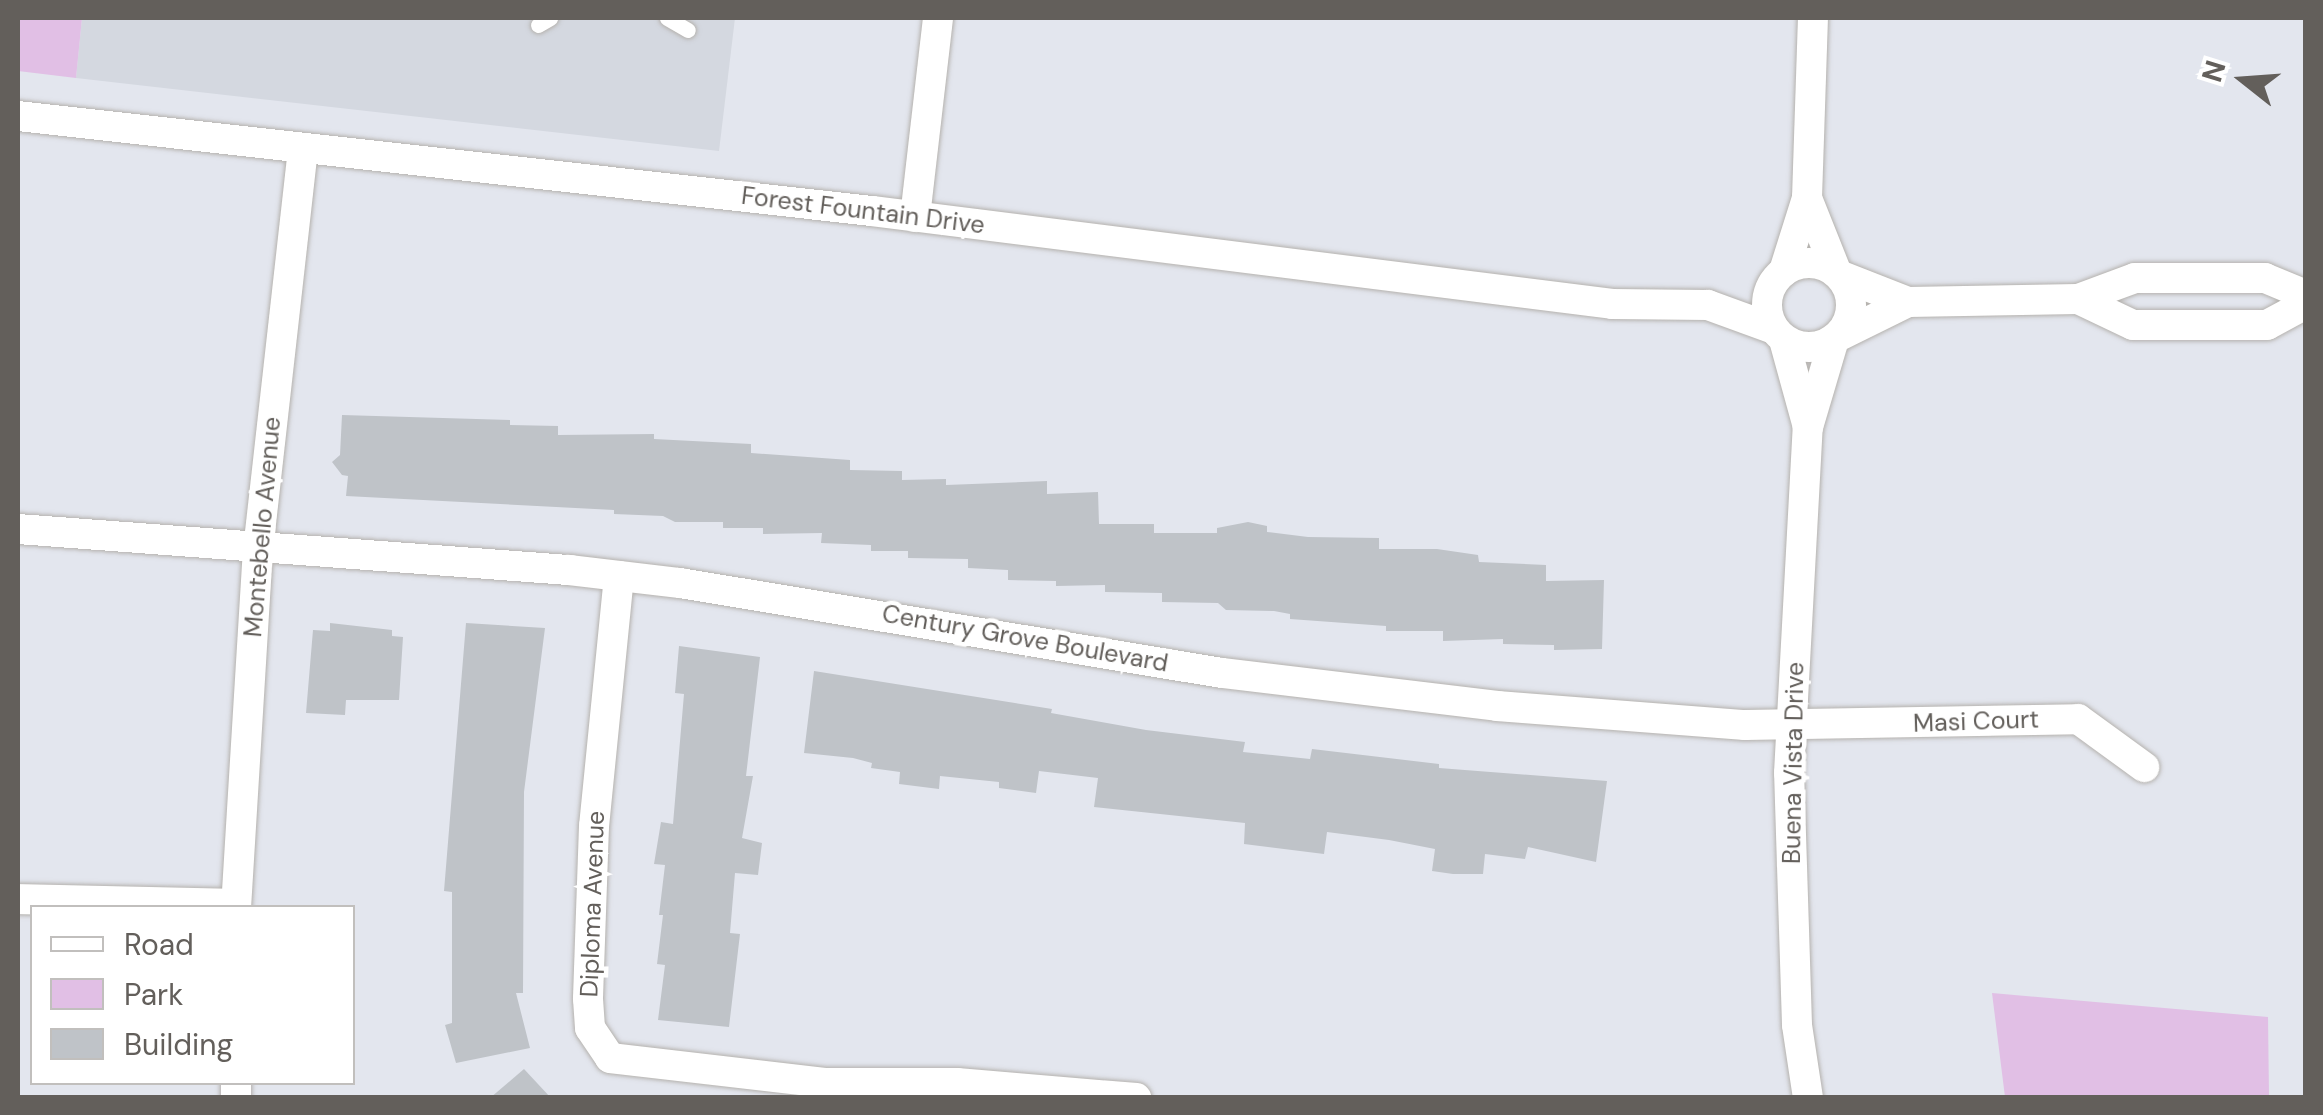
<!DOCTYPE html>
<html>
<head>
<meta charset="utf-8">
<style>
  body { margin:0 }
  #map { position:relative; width:2323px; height:1115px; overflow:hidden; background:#e3e6ee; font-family:"DM Sans",sans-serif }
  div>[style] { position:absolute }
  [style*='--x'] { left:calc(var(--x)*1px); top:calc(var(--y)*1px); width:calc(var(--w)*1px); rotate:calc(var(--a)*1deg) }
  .education>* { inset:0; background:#d4d8e0 }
  .green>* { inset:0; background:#e1bfe5 }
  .building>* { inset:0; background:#bfc3c8 }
  .roads { filter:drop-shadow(0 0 2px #b5b2ae) drop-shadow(0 0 2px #b5b2ae) }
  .service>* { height:15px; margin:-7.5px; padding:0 7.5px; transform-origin:7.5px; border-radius:7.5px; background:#fff }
  .minor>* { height:30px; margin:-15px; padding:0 15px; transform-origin:15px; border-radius:15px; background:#fff }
  .minor>.ring { margin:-15px; padding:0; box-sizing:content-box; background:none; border:30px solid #fff; border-radius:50% }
  span { translate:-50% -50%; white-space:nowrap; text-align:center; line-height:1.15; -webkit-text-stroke:9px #fff; paint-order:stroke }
  .street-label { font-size:25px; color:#635f5b }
  .frame { position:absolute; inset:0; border:20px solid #635f5b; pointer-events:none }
  .legend { position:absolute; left:30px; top:905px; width:325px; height:180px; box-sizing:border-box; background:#fff; border:2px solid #c1bfbd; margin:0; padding:12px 18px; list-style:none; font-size:30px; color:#635f5b }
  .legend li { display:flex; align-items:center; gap:20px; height:50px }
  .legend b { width:50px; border:2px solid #c1bfbd }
  .north { position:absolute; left:2193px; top:30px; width:100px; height:100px; -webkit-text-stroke:8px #fff; paint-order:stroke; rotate:287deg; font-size:28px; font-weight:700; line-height:40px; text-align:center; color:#635f5b }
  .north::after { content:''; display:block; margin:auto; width:35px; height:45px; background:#635f5b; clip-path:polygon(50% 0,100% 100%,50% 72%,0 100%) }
</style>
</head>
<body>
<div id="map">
  <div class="education">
    <div style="clip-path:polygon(82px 18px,735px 18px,719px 151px,76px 78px)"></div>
  </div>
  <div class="green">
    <div style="clip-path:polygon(18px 18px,82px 18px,76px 78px,18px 71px)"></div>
    <div style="clip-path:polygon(1992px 993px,2268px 1017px,2269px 1097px,2005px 1097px)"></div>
  </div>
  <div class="building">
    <div style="clip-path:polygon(342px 415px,510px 420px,510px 425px,558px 426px,558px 435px,654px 434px,654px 439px,751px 444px,751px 453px,850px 460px,850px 470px,902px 471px,902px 480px,946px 479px,946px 485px,1047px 481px,1047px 494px,1098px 492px,1099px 524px,1154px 524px,1154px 533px,1217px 533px,1217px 528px,1248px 522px,1267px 526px,1267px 532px,1308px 537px,1379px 538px,1379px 549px,1437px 549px,1478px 555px,1479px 562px,1546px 565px,1546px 581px,1604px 580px,1602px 649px,1554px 650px,1554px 645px,1503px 644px,1503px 639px,1443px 641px,1443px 631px,1386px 631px,1386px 626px,1290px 619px,1290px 614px,1274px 611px,1226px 610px,1218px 603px,1162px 602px,1162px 593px,1105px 592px,1105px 585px,1056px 586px,1056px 581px,1008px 580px,1008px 570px,968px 568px,968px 559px,908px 558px,908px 551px,871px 551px,871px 545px,821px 543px,822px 533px,763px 534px,763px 528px,723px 528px,723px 522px,675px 522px,663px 516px,614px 514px,614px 510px,346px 496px,348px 476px,342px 475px,332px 462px,340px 455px)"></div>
    <div style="clip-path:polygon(330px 623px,392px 630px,392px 636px,403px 637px,399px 700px,346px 700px,345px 715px,306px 713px,313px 630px,330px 631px)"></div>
    <div style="clip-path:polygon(466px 623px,545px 628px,524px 792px,523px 993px,516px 993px,530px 1048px,456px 1063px,445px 1025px,452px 1023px,452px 892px,444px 891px)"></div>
    <div style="clip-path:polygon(679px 646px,760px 657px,746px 776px,753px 776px,742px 838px,762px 843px,758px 875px,735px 873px,730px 933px,740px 934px,729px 1027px,658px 1020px,665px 965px,657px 964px,663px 915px,659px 915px,665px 865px,654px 864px,661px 822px,673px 824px,684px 694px,675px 693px)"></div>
    <div style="clip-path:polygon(814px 671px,1052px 709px,1051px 713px,1146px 730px,1245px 742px,1243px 752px,1310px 759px,1312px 749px,1439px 764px,1439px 768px,1607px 781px,1596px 862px,1528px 847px,1525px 859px,1485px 854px,1483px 874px,1453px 874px,1432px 871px,1435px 849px,1389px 840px,1327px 832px,1324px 854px,1244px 844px,1245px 823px,1094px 807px,1098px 778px,1039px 771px,1036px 793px,999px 788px,999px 782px,940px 776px,939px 789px,899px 784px,900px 772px,871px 768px,872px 763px,853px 758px,804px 753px)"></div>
    <div style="clip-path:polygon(524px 1069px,551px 1098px,490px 1098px)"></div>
  </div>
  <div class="roads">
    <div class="service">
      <div style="--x:667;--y:18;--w:24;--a:30"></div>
      <div style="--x:538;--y:25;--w:14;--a:-30"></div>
    </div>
    <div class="minor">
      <div style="--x:18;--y:116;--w:859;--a:6.35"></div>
      <div style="--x:872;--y:211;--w:746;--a:7.16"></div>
      <div style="--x:1612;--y:304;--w:96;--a:0.6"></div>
      <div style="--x:1708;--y:305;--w:70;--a:20"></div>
      <div style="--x:1807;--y:198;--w:79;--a:68.3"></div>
      <div style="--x:915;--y:217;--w:200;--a:-83.4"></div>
      <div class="ring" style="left:1767px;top:263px;width:54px;height:54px"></div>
      <div style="--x:1784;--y:271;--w:77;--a:-72.5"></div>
      <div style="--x:1807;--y:198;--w:180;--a:-88.1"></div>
      <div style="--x:1839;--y:275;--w:74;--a:21.4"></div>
      <div style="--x:1908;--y:302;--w:170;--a:-1"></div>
      <div style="--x:2078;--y:299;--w:61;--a:-20.2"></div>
      <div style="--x:2135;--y:278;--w:130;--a:0"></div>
      <div style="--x:2265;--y:278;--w:44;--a:22.5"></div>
      <div style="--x:2078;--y:299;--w:61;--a:25.3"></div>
      <div style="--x:2133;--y:325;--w:134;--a:0"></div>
      <div style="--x:2267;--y:325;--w:44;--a:-28.3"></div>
      <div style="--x:1837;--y:337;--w:79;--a:-26.2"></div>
      <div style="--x:1784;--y:340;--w:90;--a:74.6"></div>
      <div style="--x:18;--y:529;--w:553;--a:4.26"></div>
      <div style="--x:569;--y:570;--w:112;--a:6.7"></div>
      <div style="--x:680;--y:583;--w:549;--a:9.43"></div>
      <div style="--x:1222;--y:673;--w:277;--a:6.8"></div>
      <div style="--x:1497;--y:706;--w:249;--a:4.4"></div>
      <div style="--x:1745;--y:725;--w:333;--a:-1"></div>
      <div style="--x:2078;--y:719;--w:82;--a:36"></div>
      <div style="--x:619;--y:576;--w:251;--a:95.7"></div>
      <div style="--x:594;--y:826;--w:173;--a:92"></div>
      <div style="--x:588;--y:999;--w:29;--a:86"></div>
      <div style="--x:590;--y:1028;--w:36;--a:56"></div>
      <div style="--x:610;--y:1058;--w:216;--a:6.6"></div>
      <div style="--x:825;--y:1083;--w:132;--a:0"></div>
      <div style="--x:957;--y:1083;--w:180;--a:4.8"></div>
      <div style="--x:18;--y:899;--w:218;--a:1.3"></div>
      <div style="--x:236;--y:908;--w:359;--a:-86.5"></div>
      <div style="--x:258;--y:550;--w:404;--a:-83.6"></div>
      <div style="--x:236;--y:1082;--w:16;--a:90"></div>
      <div style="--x:1808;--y:1098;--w:74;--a:-98.6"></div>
      <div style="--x:1797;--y:1025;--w:252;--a:-91.8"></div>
      <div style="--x:1789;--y:773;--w:347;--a:-86.9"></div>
      <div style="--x:1808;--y:427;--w:92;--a:-73.5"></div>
    </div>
  </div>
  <div class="street-label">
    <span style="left:863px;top:211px;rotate:7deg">Forest Fountain Drive</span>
    <span style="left:263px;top:527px;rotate:-85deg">Montebello Avenue</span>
    <span style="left:1025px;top:639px;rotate:10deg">Century Grove Boulevard</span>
    <span style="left:1976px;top:722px;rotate:-2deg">Masi Court</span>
    <span style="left:1794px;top:763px;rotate:-89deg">Buena Vista Drive</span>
    <span style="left:593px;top:904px;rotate:-88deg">Diploma Avenue</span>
  </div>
  <div class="frame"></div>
  <ul class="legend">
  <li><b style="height:12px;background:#fff"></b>Road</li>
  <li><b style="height:28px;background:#e1bfe5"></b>Park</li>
  <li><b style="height:28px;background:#bfc3c8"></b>Building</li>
  </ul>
  <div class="north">N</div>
</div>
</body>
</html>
